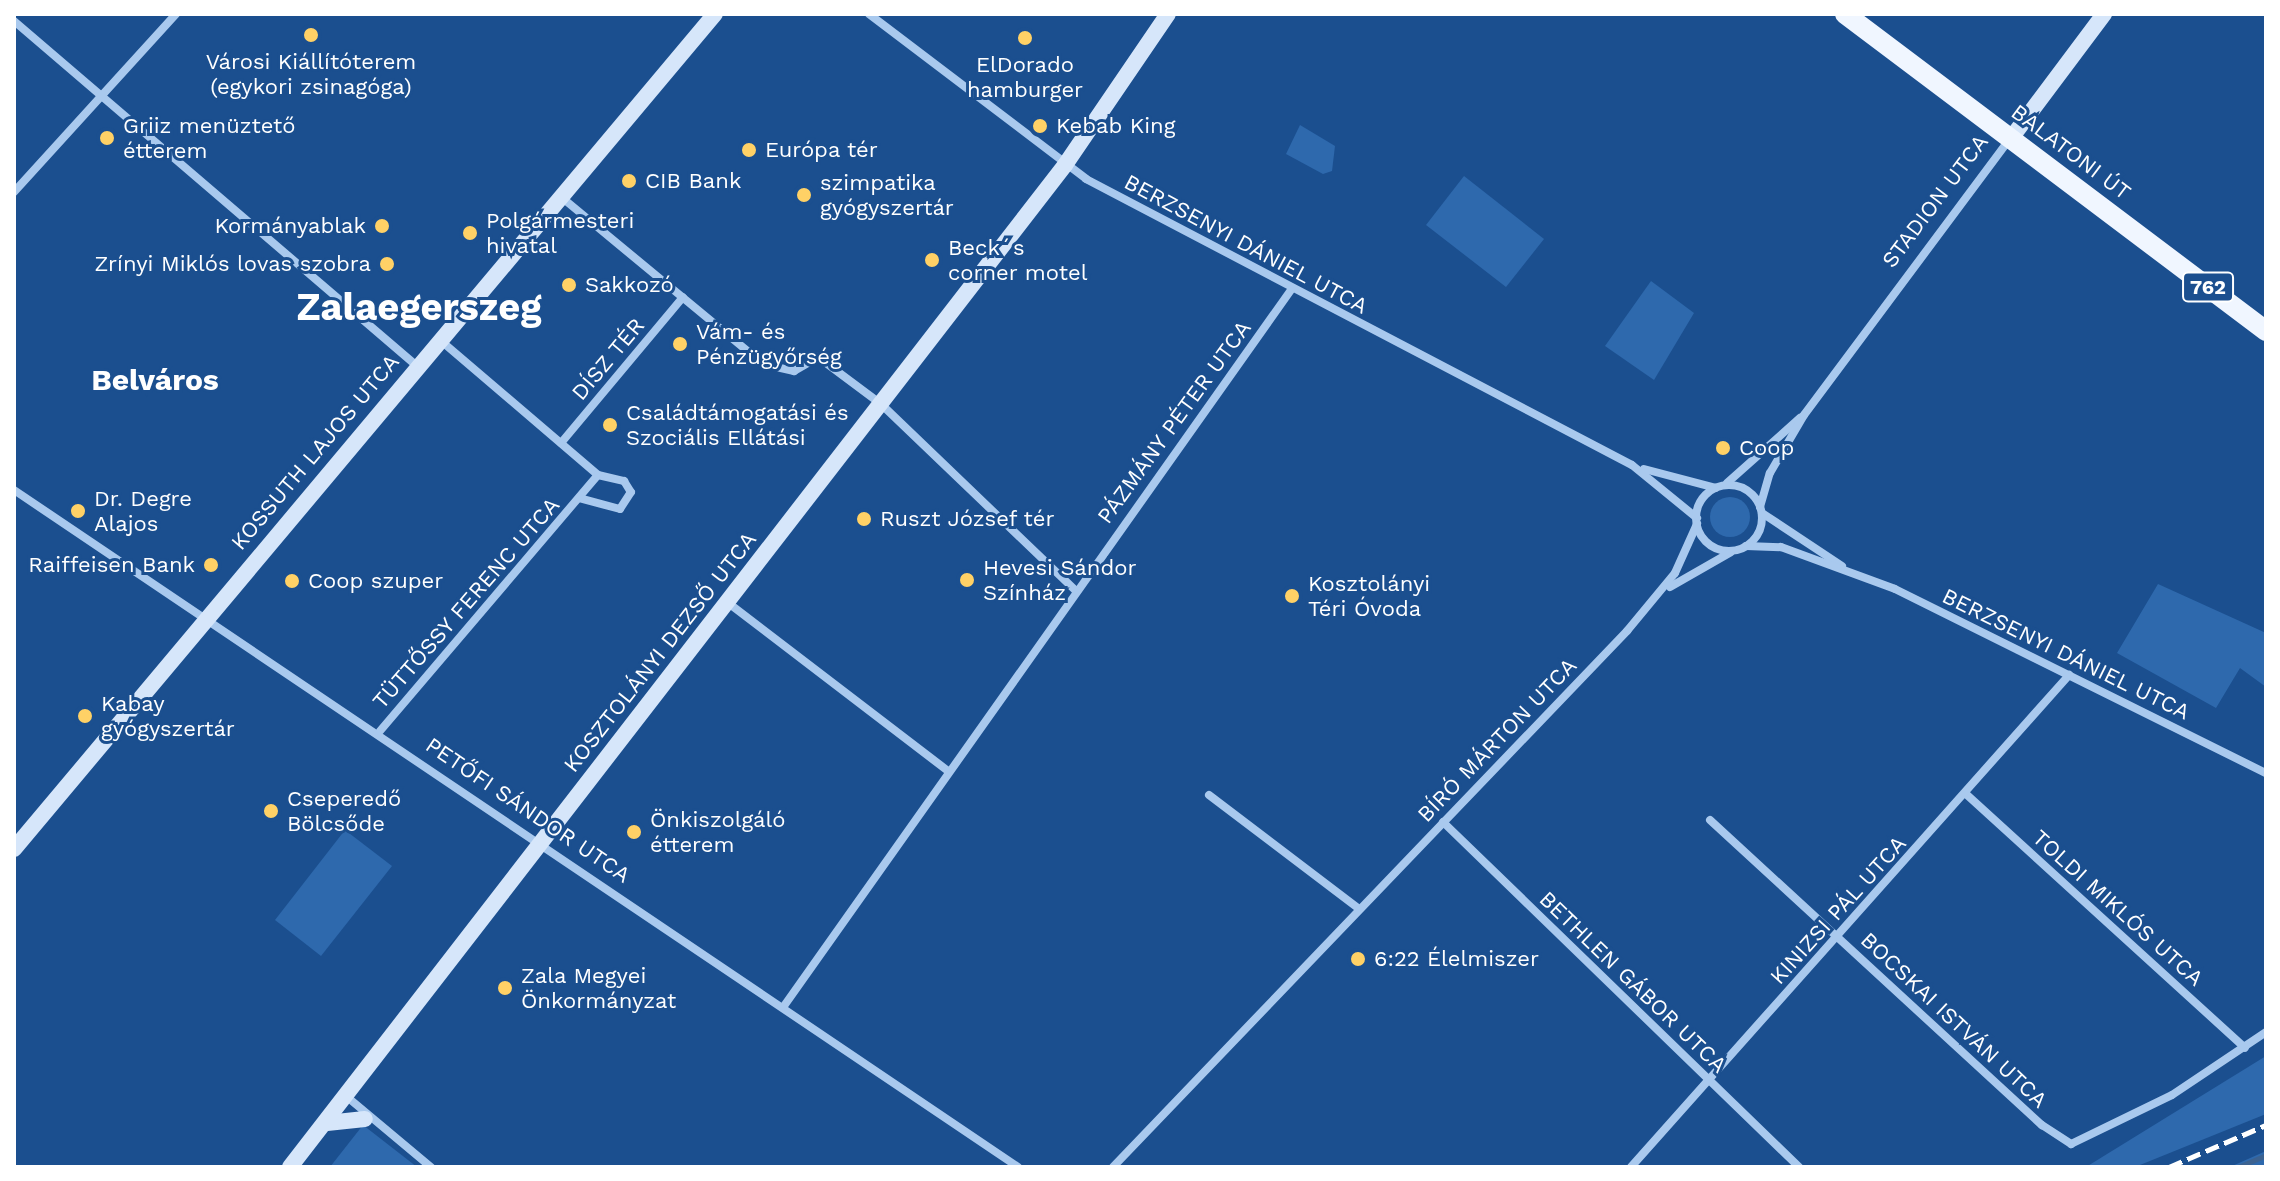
<!DOCTYPE html>
<html>
<head>
<meta charset="utf-8">
<style>
  body { margin:0 }
  #map { position:relative; width:2280px; height:1181px; overflow:hidden; background:#1b4f8f; font-family:"Work Sans",sans-serif }
  div>[style] { position:absolute }
  [style*='--x'] { left:calc(var(--x)*1px); top:calc(var(--y)*1px); width:calc(var(--w)*1px); rotate:calc(var(--a)*1deg) }
  .green>* { inset:0; background:#2e69ad }
  .round { border-radius:50% }
  .stream>* { height:5px; margin:-2.5px; padding:0 2.5px; transform-origin:2.5px; border-radius:2.5px; background:#3c6290 }
  .street>* { height:8px; margin:-4px; padding:0 4px; transform-origin:4px; border-radius:4px; background:#a9c9ee }
  .street>.ring { margin:-4px; padding:0; box-sizing:content-box; background:none; border:8px solid #a9c9ee; border-radius:50% }
  .secondary>* { height:16px; margin:-8px; padding:0 8px; transform-origin:8px; border-radius:8px; background:#d6e6fa }
  .primary>* { height:20px; margin:-10px; padding:0 10px; transform-origin:10px; border-radius:10px; background:#f0f6ff }
  .rail>* { height:5px; margin-top:-2.5px; transform-origin:0; background:repeating-linear-gradient(90deg,#fff 0 14px,transparent 0 20px) }
  .dots>* { width:22px; height:22px; translate:-50% -50%; box-sizing:border-box; border:4px solid #1b4f8f; border-radius:50% }
  span { translate:-50% -50%; white-space:nowrap; text-align:center; line-height:1.15; -webkit-text-stroke:6px #1b4f8f; paint-order:stroke }
  .shield-label span { padding:2px 6px; background:#1b4f8f; border:2px solid; border-radius:6px; -webkit-text-stroke-width:0 }
  .shield-label { font-size:20px; color:#fff; font-weight:700 }
  .poi-label { font-size:22px; color:#fff }
  .left { translate:0 -50%; text-align:left }
  .right { translate:-100% -50%; text-align:right }
  .street-label { font-size:22px; color:#fff }
  .district-label { font-size:30px; color:#fff; font-weight:700 }
  .town-label { font-size:38px; color:#fff; font-weight:700 }
  .frame { position:absolute; inset:0; border:16px solid #fff; pointer-events:none }
</style>
</head>
<body>
<div id="map">
  <div class="green">
    <div style="clip-path:polygon(1300px 125px,1335px 146px,1332px 171px,1323px 174px,1286px 154px)"></div>
    <div style="clip-path:polygon(1464px 176px,1544px 239px,1506px 287px,1426px 225px)"></div>
    <div style="clip-path:polygon(1651px 281px,1694px 313px,1654px 380px,1605px 346px)"></div>
    <div class="round" style="left:1710px;top:497px;width:40px;height:40px"></div>
    <div style="clip-path:polygon(2158px 584px,2266px 633px,2266px 687px,2240px 668px,2216px 708px,2117px 653px)"></div>
    <div style="clip-path:polygon(345px 830px,392px 866px,321px 956px,275px 920px)"></div>
    <div style="clip-path:polygon(2266px 1056px,2266px 1114px,2135px 1167px,2086px 1167px)"></div>
    <div style="clip-path:polygon(363px 1125px,417px 1167px,330px 1167px)"></div>
    <div style="clip-path:polygon(2266px 1151px,2266px 1167px,2230px 1167px)"></div>
  </div>
  <div class="stream">
    <div style="--x:2238;--y:1167;--w:30;--a:-23"></div>
  </div>
  <div class="street">
    <div style="--x:869;--y:14;--w:273;--a:37.2"></div>
    <div style="--x:1086;--y:179;--w:616;--a:27.65"></div>
    <div style="--x:1632;--y:465;--w:84;--a:39.2"></div>
    <div style="--x:14;--y:21;--w:531;--a:40.57"></div>
    <div style="--x:14;--y:192;--w:241;--a:-47.7"></div>
    <div style="--x:560;--y:196;--w:264;--a:39.6"></div>
    <div style="--x:763;--y:364;--w:32;--a:13"></div>
    <div style="--x:794;--y:371;--w:28;--a:-30"></div>
    <div style="--x:818;--y:357;--w:79;--a:36.7"></div>
    <div style="--x:881;--y:404;--w:269;--a:43.8"></div>
    <div style="--x:440;--y:340;--w:208;--a:40.5"></div>
    <div style="--x:561;--y:443;--w:190;--a:-50.1"></div>
    <div style="--x:1644;--y:469;--w:74;--a:14.8"></div>
    <div style="--x:1727;--y:483;--w:98;--a:-41.7"></div>
    <div class="ring" style="left:1696px;top:485px;width:58px;height:58px"></div>
    <div style="--x:14;--y:490;--w:1211;--a:33.99"></div>
    <div style="--x:1760;--y:507;--w:35;--a:-74"></div>
    <div style="--x:1770;--y:473;--w:67;--a:-59.6"></div>
    <div style="--x:1804;--y:415;--w:344;--a:-53.3"></div>
    <div style="--x:1762;--y:513;--w:96;--a:33.5"></div>
    <div style="--x:1746;--y:546;--w:35;--a:2"></div>
    <div style="--x:1781;--y:547;--w:121;--a:20.2"></div>
    <div style="--x:1895;--y:589;--w:414;--a:26.4"></div>
    <div style="--x:1670;--y:587;--w:70;--a:-29.8"></div>
    <div style="--x:727;--y:602;--w:278;--a:37.4"></div>
    <div style="--x:380;--y:731;--w:336;--a:-49.6"></div>
    <div style="--x:598;--y:475;--w:27;--a:13"></div>
    <div style="--x:624;--y:481;--w:13;--a:58"></div>
    <div style="--x:631;--y:492;--w:20;--a:123"></div>
    <div style="--x:620;--y:509;--w:42;--a:-165"></div>
    <div style="--x:1966;--y:794;--w:377;--a:42.3"></div>
    <div style="--x:1209;--y:795;--w:188;--a:37.2"></div>
    <div style="--x:1710;--y:820;--w:451;--a:42.6"></div>
    <div style="--x:2042;--y:1125;--w:35;--a:33"></div>
    <div style="--x:2071;--y:1144;--w:112;--a:-25.9"></div>
    <div style="--x:2172;--y:1095;--w:113;--a:-33.8"></div>
    <div style="--x:1443;--y:822;--w:496;--a:44.1"></div>
    <div style="--x:784;--y:1006;--w:877;--a:-54.7"></div>
    <div style="--x:346;--y:1096;--w:111;--a:39.9"></div>
    <div style="--x:1113;--y:1167;--w:743;--a:-46.2"></div>
    <div style="--x:1627;--y:631;--w:75;--a:-50.4"></div>
    <div style="--x:1675;--y:573;--w:54;--a:-65.8"></div>
    <div style="--x:1631;--y:1167;--w:659;--a:-48.32"></div>
  </div>
  <div class="secondary">
    <div style="--x:2012;--y:137;--w:154;--a:-53.2"></div>
    <div style="--x:14;--y:849;--w:1090;--a:-49.99"></div>
    <div style="--x:327;--y:1123;--w:38;--a:-6"></div>
    <div style="--x:290;--y:1167;--w:1267;--a:-52.28"></div>
    <div style="--x:1065;--y:165;--w:183;--a:-55.7"></div>
  </div>
  <div class="primary">
    <div style="--x:1845;--y:14;--w:527;--a:36.98"></div>
  </div>
  <div class="rail">
    <div style="--x:2169;--y:1167;--w:106;--a:-23.4"></div>
  </div>
  <div class="dots">
    <div style="left:311px;top:35px;background:#ffd166"></div>
    <div style="left:1025px;top:38px;background:#ffd166"></div>
    <div style="left:1040px;top:126px;background:#ffd166"></div>
    <div style="left:107px;top:138px;background:#ffd166"></div>
    <div style="left:749px;top:150px;background:#ffd166"></div>
    <div style="left:629px;top:181px;background:#ffd166"></div>
    <div style="left:804px;top:195px;background:#ffd166"></div>
    <div style="left:382px;top:226px;background:#ffd166"></div>
    <div style="left:470px;top:233px;background:#ffd166"></div>
    <div style="left:932px;top:260px;background:#ffd166"></div>
    <div style="left:387px;top:264px;background:#ffd166"></div>
    <div style="left:569px;top:285px;background:#ffd166"></div>
    <div style="left:680px;top:344px;background:#ffd166"></div>
    <div style="left:610px;top:425px;background:#ffd166"></div>
    <div style="left:1723px;top:448px;background:#ffd166"></div>
    <div style="left:78px;top:511px;background:#ffd166"></div>
    <div style="left:864px;top:519px;background:#ffd166"></div>
    <div style="left:211px;top:565px;background:#ffd166"></div>
    <div style="left:967px;top:580px;background:#ffd166"></div>
    <div style="left:292px;top:581px;background:#ffd166"></div>
    <div style="left:1292px;top:596px;background:#ffd166"></div>
    <div style="left:85px;top:716px;background:#ffd166"></div>
    <div style="left:271px;top:811px;background:#ffd166"></div>
    <div style="left:634px;top:832px;background:#ffd166"></div>
    <div style="left:1358px;top:959px;background:#ffd166"></div>
    <div style="left:505px;top:988px;background:#ffd166"></div>
  </div>
  <div class="shield-label">
    <span style="left:2208px;top:287px">762</span>
  </div>
  <div class="poi-label">
    <span style="left:311px;top:74px">Városi Kiállítóterem<br>(egykori zsinagóga)</span>
    <span style="left:1025px;top:77px">ElDorado<br>hamburger</span>
    <span class="left" style="left:123px;top:138px">Griiz menüztető<br>étterem</span>
    <span class="left" style="left:1056px;top:126px">Kebab King</span>
    <span class="left" style="left:765px;top:150px">Európa tér</span>
    <span class="left" style="left:645px;top:181px">CIB Bank</span>
    <span class="left" style="left:820px;top:195px">szimpatika<br>gyógyszertár</span>
    <span class="left" style="left:486px;top:233px">Polgármesteri<br>hivatal</span>
    <span class="right" style="left:366px;top:226px">Kormányablak</span>
    <span class="left" style="left:948px;top:260px">Beck´s<br>corner motel</span>
    <span class="right" style="left:371px;top:264px">Zrínyi Miklós lovas szobra</span>
    <span class="left" style="left:585px;top:285px">Sakkozó</span>
    <span class="left" style="left:696px;top:344px">Vám- és<br>Pénzügyőrség</span>
    <span class="left" style="left:626px;top:425px">Családtámogatási és<br>Szociális Ellátási</span>
    <span class="left" style="left:1739px;top:448px">Coop</span>
    <span class="left" style="left:94px;top:511px">Dr. Degre<br>Alajos</span>
    <span class="left" style="left:880px;top:519px">Ruszt József tér</span>
    <span class="right" style="left:195px;top:565px">Raiffeisen Bank</span>
    <span class="left" style="left:983px;top:580px">Hevesi Sándor<br>Színház</span>
    <span class="left" style="left:308px;top:581px">Coop szuper</span>
    <span class="left" style="left:1308px;top:596px">Kosztolányi<br>Téri Óvoda</span>
    <span class="left" style="left:101px;top:716px">Kabay<br>gyógyszertár</span>
    <span class="left" style="left:287px;top:811px">Cseperedő<br>Bölcsőde</span>
    <span class="left" style="left:650px;top:832px">Önkiszolgáló<br>étterem</span>
    <span class="left" style="left:1374px;top:959px">6:22 Élelmiszer</span>
    <span class="left" style="left:521px;top:988px">Zala Megyei<br>Önkormányzat</span>
  </div>
  <div class="street-label">
    <span style="left:2071px;top:152px;rotate:37deg">BALATONI ÚT</span>
    <span style="left:1935px;top:201px;rotate:-53deg">STADION UTCA</span>
    <span style="left:1246px;top:244px;rotate:28deg">BERZSENYI DÁNIEL UTCA</span>
    <span style="left:608px;top:359px;rotate:-50deg">DÍSZ TÉR</span>
    <span style="left:1174px;top:422px;rotate:-54deg">PÁZMÁNY PÉTER UTCA</span>
    <span style="left:315px;top:452px;rotate:-50deg">KOSSUTH LAJOS UTCA</span>
    <span style="left:466px;top:603px;rotate:-49deg">TÜTTŐSSY FERENC UTCA</span>
    <span style="left:660px;top:652px;rotate:-52deg">KOSZTOLÁNYI DEZSŐ UTCA</span>
    <span style="left:2066px;top:654px;rotate:26deg">BERZSENYI DÁNIEL UTCA</span>
    <span style="left:1497px;top:740px;rotate:-46deg">BÍRÓ MÁRTON UTCA</span>
    <span style="left:528px;top:810px;rotate:34deg">PETŐFI SÁNDOR UTCA</span>
    <span style="left:2118px;top:908px;rotate:42deg">TOLDI MIKLÓS UTCA</span>
    <span style="left:1838px;top:910px;rotate:-48deg">KINIZSI PÁL UTCA</span>
    <span style="left:1633px;top:982px;rotate:44deg">BETHLEN GÁBOR UTCA</span>
    <span style="left:1954px;top:1020px;rotate:43deg">BOCSKAI ISTVÁN UTCA</span>
  </div>
  <div class="district-label">
    <span style="left:155px;top:380px">Belváros</span>
  </div>
  <div class="town-label">
    <span style="left:419px;top:308px">Zalaegerszeg</span>
  </div>
  <div class="frame"></div>
</div>
</body>
</html>
